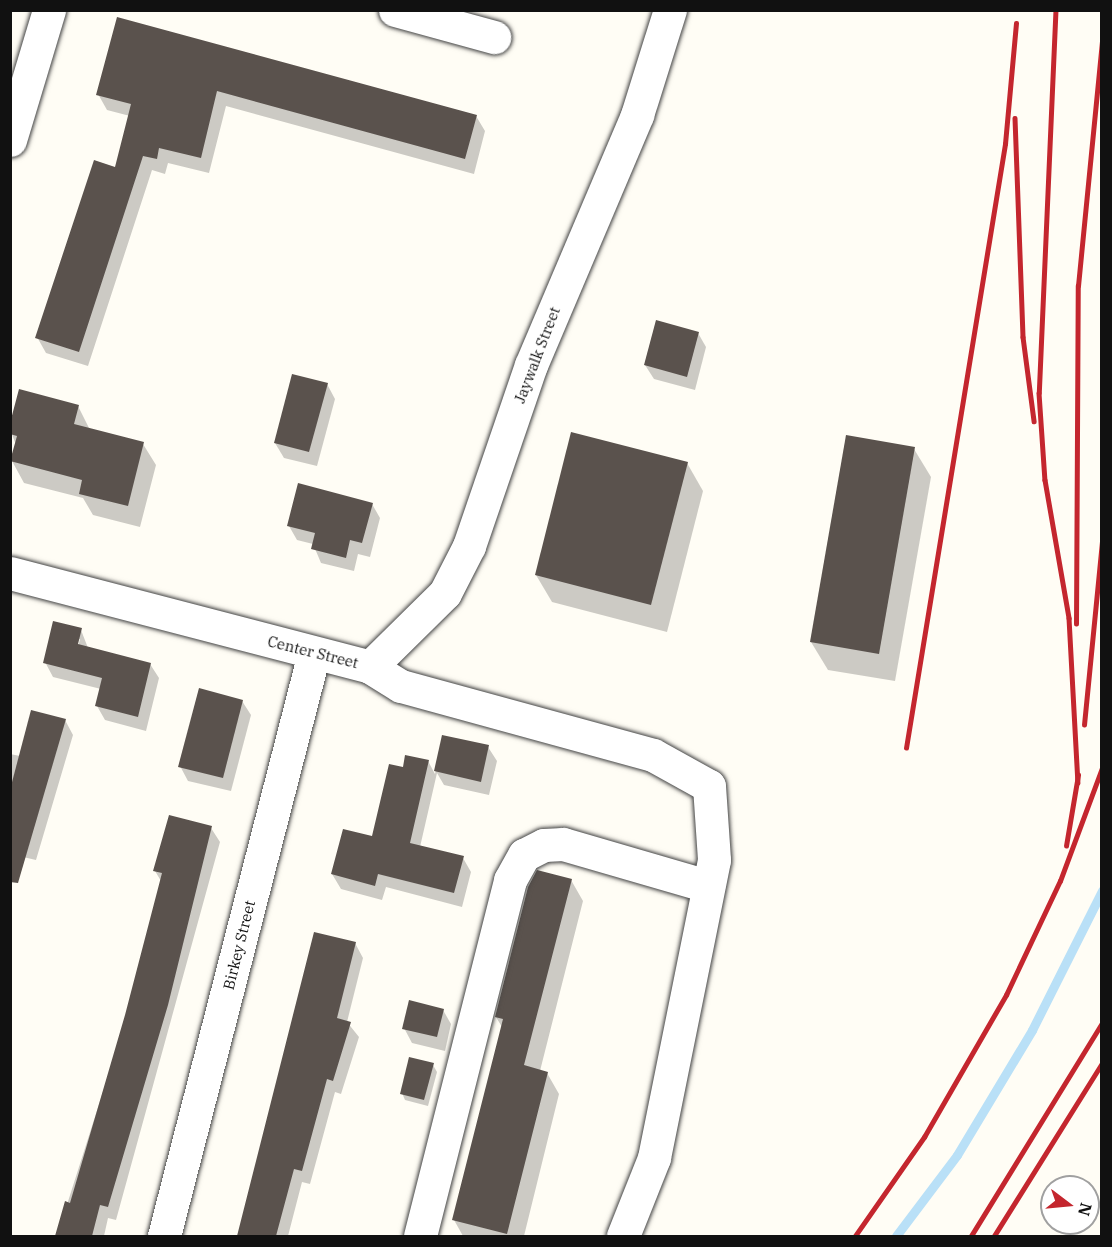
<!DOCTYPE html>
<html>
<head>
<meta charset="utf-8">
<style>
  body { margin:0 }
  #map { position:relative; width:1112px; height:1247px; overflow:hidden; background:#fffdf5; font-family:"IBM Plex Serif",serif }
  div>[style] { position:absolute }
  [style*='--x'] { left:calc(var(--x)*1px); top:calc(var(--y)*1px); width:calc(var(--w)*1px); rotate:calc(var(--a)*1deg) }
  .shadow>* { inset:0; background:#0003 }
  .stream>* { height:9px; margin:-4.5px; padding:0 4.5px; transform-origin:4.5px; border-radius:4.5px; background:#b9e0f7 }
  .building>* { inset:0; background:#5a524d }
  .roads { filter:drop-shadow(0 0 2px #444) drop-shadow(0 0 2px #444) }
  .minor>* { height:33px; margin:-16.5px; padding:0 16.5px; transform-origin:16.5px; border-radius:16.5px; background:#fff }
  .rail>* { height:4.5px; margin:-2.25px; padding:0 2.25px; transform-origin:2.25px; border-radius:2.25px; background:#c4262e }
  span { translate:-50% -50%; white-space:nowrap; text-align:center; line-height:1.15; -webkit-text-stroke:6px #fff; paint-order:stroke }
  .street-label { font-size:15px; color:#111 }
  .frame { position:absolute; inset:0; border:12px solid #111; pointer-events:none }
  .north { position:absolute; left:1040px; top:1175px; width:60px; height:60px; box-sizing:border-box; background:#fff; border:2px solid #a0a0a0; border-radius:50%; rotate:106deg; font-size:16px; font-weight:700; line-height:24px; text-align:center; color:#111 }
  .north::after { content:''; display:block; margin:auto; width:21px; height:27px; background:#c4262e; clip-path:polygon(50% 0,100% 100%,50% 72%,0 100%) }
</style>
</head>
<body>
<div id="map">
  <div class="shadow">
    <div style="clip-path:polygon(118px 19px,476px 116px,485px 131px,474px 174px,226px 106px,209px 173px,168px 163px,165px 174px,152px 170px,88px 366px,46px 353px,37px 337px,116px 169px,130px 116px,107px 110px,98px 94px)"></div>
    <div style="clip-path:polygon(698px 333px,706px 347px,695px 390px,654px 379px,645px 365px)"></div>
    <div style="clip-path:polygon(327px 384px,335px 399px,317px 466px,284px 458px,275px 443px)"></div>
    <div style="clip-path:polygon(78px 406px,90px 430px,143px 444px,156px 465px,140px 527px,93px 515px,83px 498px,24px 483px,12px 461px,16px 445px,10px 429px)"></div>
    <div style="clip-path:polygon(914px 449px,931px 477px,895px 681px,828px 670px,811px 642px)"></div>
    <div style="clip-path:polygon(687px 463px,703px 491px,667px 632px,552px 602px,536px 575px)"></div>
    <div style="clip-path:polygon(372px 504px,380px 518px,370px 557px,358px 554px,354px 571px,321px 563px,313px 544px,297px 540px,289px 526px)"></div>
    <div style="clip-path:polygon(evenodd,81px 630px,88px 648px,150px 664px,159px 678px,146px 731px,105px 720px,97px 706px,101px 689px,53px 677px,45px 662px,81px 630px,77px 639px,80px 639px,77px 651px,77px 639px)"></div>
    <div style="clip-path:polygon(242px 701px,251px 715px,231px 791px,188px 781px,180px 766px)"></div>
    <div style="clip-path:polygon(65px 720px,73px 735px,36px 860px,10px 854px,10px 754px,20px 756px)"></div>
    <div style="clip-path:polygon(443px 737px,488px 747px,497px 761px,489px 795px,444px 785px,437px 773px,420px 847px,463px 858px,471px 872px,462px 907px,386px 887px,382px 900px,341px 889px,332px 874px,373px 838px,404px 769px,428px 761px,435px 774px)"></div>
    <div style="clip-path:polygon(211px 828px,220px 842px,116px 1220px,108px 1218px,104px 1236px,57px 1236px,127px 1016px,161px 881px,155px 871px)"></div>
    <div style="clip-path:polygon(571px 880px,583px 901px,540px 1071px,547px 1073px,559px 1094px,524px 1236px,463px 1236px,454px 1220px,502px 1027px,496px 1017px)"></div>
    <div style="clip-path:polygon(315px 933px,355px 943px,363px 958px,347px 1022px,359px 1037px,341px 1094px,335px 1092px,310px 1184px,302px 1182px,288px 1236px,241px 1236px)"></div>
    <div style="clip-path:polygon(443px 1010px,451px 1024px,445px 1051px,412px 1043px,404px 1028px)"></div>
    <div style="clip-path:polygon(433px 1065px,437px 1072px,428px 1106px,405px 1100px,402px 1093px)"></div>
  </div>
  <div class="stream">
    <div style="--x:896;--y:1236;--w:101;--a:-53"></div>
    <div style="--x:957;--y:1155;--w:146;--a:-59"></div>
    <div style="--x:1032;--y:1030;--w:156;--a:-63.3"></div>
  </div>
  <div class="building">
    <div style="clip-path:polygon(117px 17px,477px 115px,465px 159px,217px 91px,201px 158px,159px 148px,157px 159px,143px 156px,79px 352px,35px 338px,94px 160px,115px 167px,131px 104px,96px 95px)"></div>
    <div style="clip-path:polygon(656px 320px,699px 332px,687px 377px,644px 365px)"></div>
    <div style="clip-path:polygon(292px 374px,328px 383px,309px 452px,274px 443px)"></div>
    <div style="clip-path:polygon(19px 389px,79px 405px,74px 424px,144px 442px,128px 506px,79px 494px,82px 480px,10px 461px,17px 436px,10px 434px,10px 423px)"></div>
    <div style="clip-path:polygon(571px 432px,688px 462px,651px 605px,535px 575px)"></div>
    <div style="clip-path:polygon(846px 435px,915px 447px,879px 654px,810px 642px)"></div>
    <div style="clip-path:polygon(298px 483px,373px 503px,362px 543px,350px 540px,346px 558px,311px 549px,315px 533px,287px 526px)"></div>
    <div style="clip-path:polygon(53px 621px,82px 628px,78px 644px,151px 663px,138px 717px,95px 706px,102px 678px,43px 663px)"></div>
    <div style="clip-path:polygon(199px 688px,243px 700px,223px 778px,178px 767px)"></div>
    <div style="clip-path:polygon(31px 710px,66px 719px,18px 883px,10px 882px,11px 786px)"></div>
    <div style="clip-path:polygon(442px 735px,489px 745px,481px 782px,434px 771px)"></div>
    <div style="clip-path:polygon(405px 755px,429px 760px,410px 843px,464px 856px,454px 893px,378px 874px,375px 886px,331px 874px,343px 829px,372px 836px,389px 764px,403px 767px)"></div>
    <div style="clip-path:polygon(169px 815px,212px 826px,168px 1005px,108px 1207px,100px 1205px,92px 1236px,55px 1236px,65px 1201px,70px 1203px,125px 1015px,162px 873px,153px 871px)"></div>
    <div style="clip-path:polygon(537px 870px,572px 879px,524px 1065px,548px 1072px,507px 1234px,452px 1220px,503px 1019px,495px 1017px,528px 887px)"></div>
    <div style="clip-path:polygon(314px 932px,356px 942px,337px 1018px,351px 1022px,333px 1081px,327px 1079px,302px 1171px,294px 1169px,276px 1236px,237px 1236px)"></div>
    <div style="clip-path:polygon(409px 1000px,444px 1009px,437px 1037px,402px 1029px)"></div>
    <div style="clip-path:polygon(409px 1057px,434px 1063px,424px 1100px,400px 1094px)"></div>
  </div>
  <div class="roads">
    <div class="minor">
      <div style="--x:395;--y:10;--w:103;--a:15.3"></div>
      <div style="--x:10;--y:140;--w:136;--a:-73.3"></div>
      <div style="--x:10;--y:573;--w:372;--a:14.6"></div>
      <div style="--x:370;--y:667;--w:36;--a:32"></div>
      <div style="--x:401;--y:686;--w:261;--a:15.3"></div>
      <div style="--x:653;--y:755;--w:64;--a:29"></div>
      <div style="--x:709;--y:786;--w:74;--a:86.1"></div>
      <div style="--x:714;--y:860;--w:304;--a:101.4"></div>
      <div style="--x:654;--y:1158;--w:84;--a:111.7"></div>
      <div style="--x:370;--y:667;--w:105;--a:-44.6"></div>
      <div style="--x:445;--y:593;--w:53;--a:-62.9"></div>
      <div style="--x:469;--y:546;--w:191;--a:-71.1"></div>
      <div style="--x:531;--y:365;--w:272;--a:-67"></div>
      <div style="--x:637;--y:115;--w:110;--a:-72.6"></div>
      <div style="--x:164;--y:1236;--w:602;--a:-75.57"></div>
      <div style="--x:420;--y:1236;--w:367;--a:-75.8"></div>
      <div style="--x:510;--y:880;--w:29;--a:-61"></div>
      <div style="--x:524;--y:855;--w:22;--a:-27"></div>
      <div style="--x:544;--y:845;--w:19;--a:-3"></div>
      <div style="--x:563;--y:844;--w:151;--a:16.2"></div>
    </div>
  </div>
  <div class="rail">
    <div style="--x:1056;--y:10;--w:383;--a:92.5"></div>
    <div style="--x:1039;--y:393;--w:87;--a:86.1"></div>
    <div style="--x:1045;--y:480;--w:140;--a:80.1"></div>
    <div style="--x:1069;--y:618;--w:165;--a:86.9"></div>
    <div style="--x:1015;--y:118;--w:219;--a:87.9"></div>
    <div style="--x:1023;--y:337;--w:85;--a:82.5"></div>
    <div style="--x:1076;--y:624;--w:338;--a:-89.7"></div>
    <div style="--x:1078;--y:286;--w:247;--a:-84.4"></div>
    <div style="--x:1084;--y:725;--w:184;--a:-84.4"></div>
    <div style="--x:906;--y:748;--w:612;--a:-80.69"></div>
    <div style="--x:1005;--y:144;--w:121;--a:-84.8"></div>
    <div style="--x:1066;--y:846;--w:72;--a:-80.4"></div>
    <div style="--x:855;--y:1236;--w:121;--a:-55.1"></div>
    <div style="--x:924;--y:1137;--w:164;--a:-60"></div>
    <div style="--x:1006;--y:995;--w:126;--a:-64.7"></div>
    <div style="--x:1060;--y:881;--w:121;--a:-69.6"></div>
    <div style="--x:971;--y:1236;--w:250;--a:-58.4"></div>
    <div style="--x:994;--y:1236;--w:204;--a:-58"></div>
  </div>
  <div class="street-label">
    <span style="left:537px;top:355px;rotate:-69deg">Jaywalk Street</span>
    <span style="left:313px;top:652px;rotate:14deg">Center Street</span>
    <span style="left:239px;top:945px;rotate:-76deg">Birkey Street</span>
  </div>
  <div class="frame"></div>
  <div class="north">N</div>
</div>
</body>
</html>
